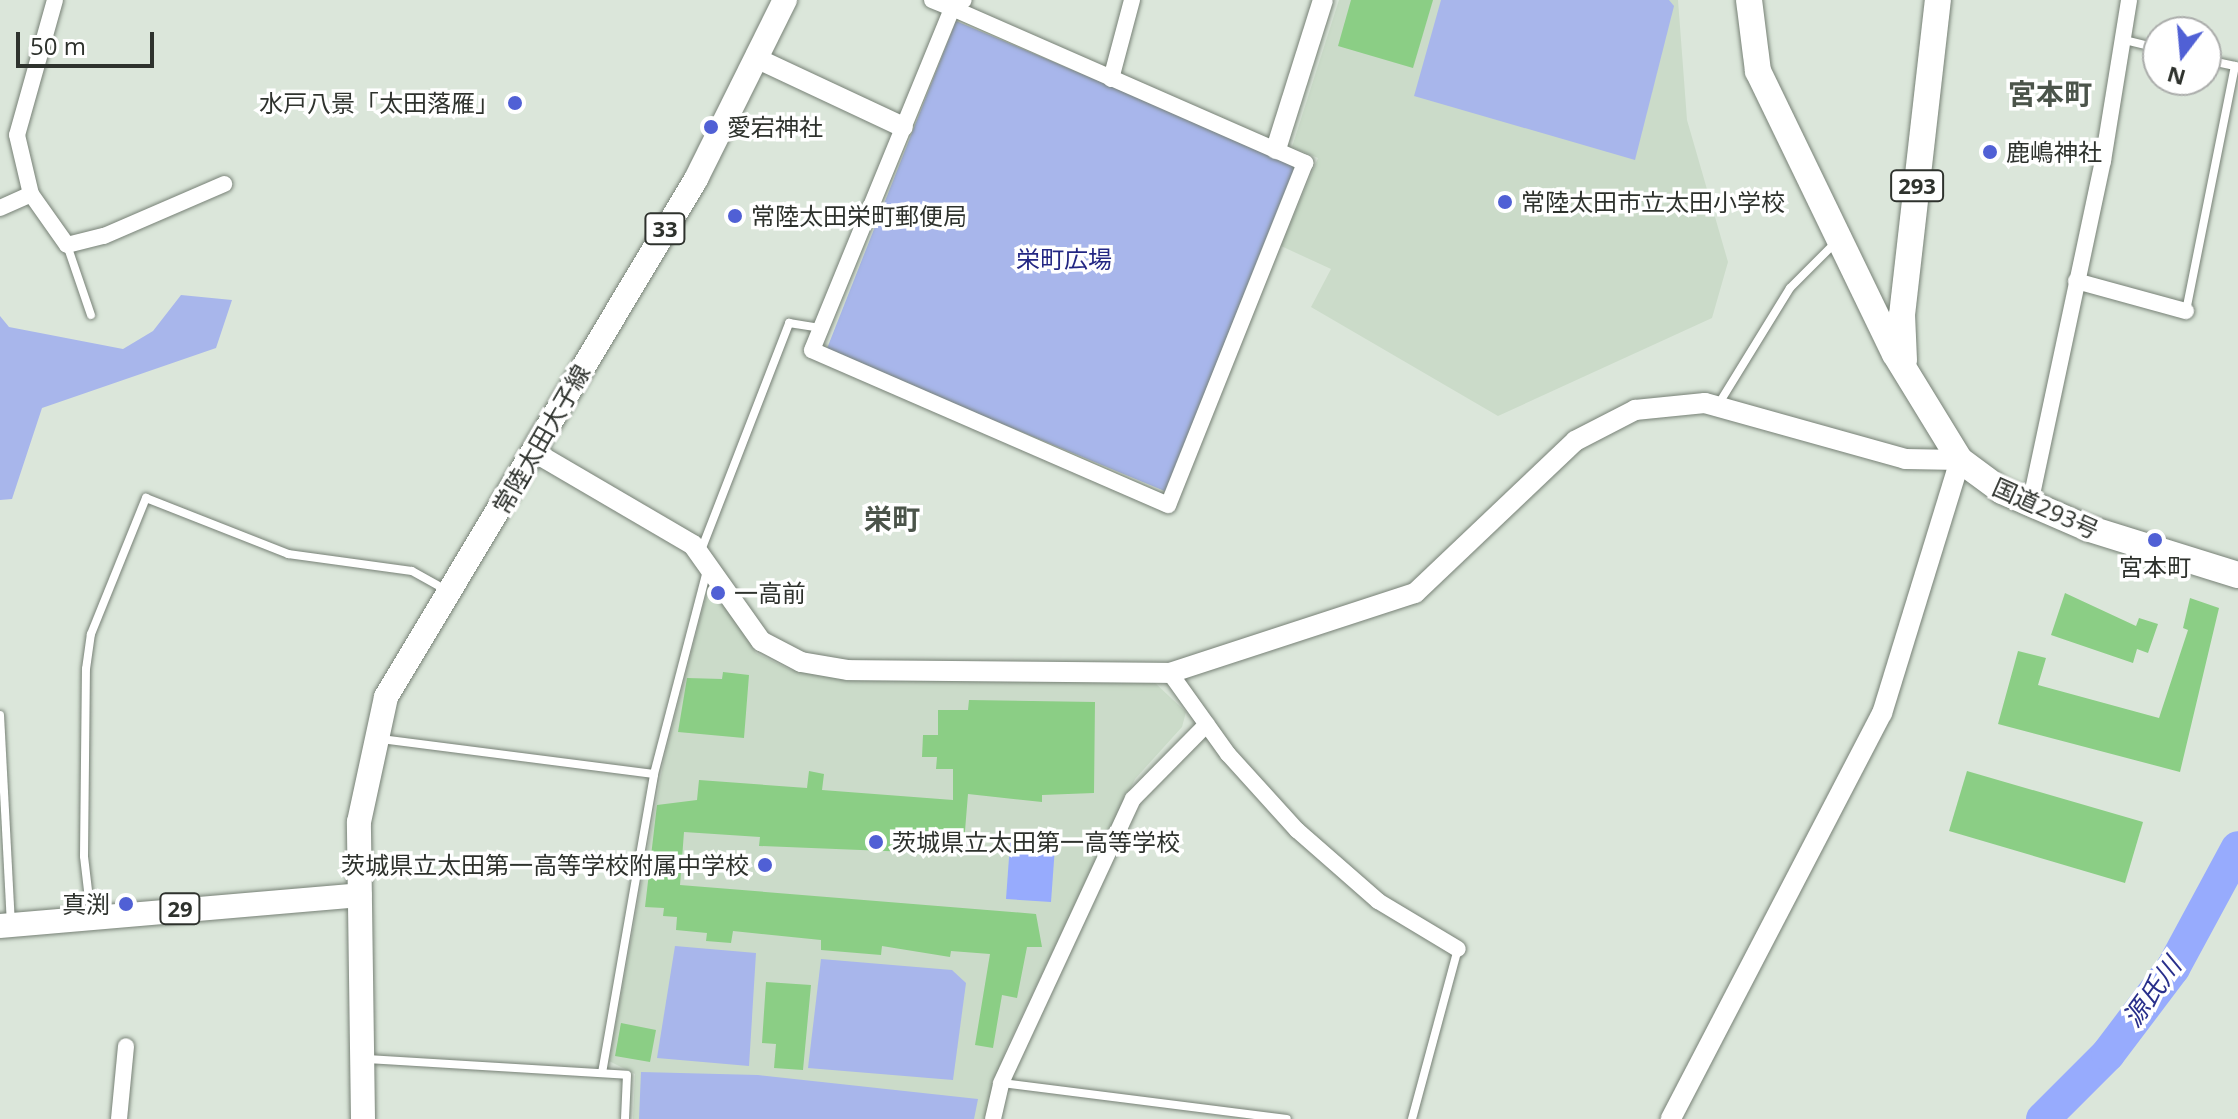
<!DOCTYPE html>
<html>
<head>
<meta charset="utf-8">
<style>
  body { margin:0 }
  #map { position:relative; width:2238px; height:1119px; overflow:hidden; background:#dbe6da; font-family:"Open Sans","Noto Sans JP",sans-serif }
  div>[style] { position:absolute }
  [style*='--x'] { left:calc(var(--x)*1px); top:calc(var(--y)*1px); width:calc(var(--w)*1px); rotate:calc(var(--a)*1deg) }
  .built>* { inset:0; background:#cbdbc9 }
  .green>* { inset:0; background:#a8b6eb }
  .water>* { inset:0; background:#97abfd }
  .river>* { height:34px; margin:-17px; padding:0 17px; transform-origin:17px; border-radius:17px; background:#97abfd }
  .building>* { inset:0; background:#8bce85 }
  .roads { filter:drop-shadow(0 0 2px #778176) drop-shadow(0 0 2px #778176) }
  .service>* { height:8px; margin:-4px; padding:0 4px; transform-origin:4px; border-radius:4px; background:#fff }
  .minor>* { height:16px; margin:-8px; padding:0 8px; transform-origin:8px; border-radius:8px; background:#fff }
  .tertiary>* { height:20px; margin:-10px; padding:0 10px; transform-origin:10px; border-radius:10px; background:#fff }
  .primary>* { height:24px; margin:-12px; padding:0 12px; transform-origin:12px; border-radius:12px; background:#fff }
  .trunk>* { height:26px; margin:-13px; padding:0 13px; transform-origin:13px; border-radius:13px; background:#fff }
  .dots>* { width:22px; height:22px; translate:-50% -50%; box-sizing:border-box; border:4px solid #fff; border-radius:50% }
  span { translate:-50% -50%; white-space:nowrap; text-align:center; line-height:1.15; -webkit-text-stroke:7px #fff; paint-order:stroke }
  .shield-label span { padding:2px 6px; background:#fff; border:2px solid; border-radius:6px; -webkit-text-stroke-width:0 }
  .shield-label { font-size:22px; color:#2e322d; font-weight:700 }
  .poi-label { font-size:24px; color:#2e322d }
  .right { translate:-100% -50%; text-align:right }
  .left { translate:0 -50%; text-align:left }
  .park-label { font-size:24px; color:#232783 }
  .street-label { font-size:24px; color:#2e322d }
  .water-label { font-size:26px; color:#282f8b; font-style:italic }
  .quarter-label { font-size:28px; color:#4b544a; font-weight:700 }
  .north { position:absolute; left:2142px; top:16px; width:80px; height:80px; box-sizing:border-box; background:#fff; border:2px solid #abadab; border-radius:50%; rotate:196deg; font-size:22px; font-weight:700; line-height:32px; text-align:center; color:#2e322d }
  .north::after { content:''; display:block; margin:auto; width:28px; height:36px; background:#5060d5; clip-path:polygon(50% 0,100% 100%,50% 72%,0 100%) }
  .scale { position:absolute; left:16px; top:32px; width:138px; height:36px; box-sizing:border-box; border:4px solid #2e322d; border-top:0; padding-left:10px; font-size:24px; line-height:28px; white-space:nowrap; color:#2e322d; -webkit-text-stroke:6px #fff; paint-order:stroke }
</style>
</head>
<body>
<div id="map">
  <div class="built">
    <div style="clip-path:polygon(1339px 0,1678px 0,1687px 120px,1728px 262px,1712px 318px,1498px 416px,1311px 307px,1331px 269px,1281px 246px,1318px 158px,1292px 147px)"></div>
    <div style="clip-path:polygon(706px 595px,721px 598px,756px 653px,791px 670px,865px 679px,1154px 682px,1186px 712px,1182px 727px,1135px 779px,1006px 1049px,984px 1119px,633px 1119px,635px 1074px,609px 1061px,664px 759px)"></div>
  </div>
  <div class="green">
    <div style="clip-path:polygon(1441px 0,1669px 0,1674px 6px,1635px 160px,1414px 96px)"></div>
    <div style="clip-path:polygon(956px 21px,1299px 165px,1167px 492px,826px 351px)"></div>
    <div style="clip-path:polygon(181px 295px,232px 300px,216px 348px,42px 408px,12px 499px,0 500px,0 316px,9px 327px,123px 349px,153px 331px)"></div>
    <div style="clip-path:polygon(675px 946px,756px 953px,749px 1066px,657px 1058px)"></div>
    <div style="clip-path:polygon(821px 959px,952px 970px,966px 983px,953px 1080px,808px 1068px)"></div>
    <div style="clip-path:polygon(641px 1072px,758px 1075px,978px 1099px,974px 1119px,639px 1119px)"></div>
  </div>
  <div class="water">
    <div style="clip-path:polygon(1011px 830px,1056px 833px,1051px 902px,1006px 899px)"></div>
  </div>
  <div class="river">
    <div style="--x:2043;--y:1119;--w:92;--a:-45"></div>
    <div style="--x:2108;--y:1054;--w:108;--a:-52.9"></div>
    <div style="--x:2173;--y:968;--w:136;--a:-61.6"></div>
  </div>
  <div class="building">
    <div style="clip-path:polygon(1351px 0,1433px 0,1413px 68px,1338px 46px)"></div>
    <div style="clip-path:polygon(2065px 593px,2136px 626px,2139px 618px,2158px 624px,2148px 653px,2137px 649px,2133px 663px,2051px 635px)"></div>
    <div style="clip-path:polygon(2190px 598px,2219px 608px,2180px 772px,1998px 724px,2018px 651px,2046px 658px,2038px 685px,2159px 718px,2188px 630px,2183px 628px)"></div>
    <div style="clip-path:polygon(723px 672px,749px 675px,744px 738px,678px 732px,687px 678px,722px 679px)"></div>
    <div style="clip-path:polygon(969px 700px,1095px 702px,1094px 793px,1042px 795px,1042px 802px,968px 794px,964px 843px,912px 838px,910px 852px,759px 846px,760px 837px,684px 832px,680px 885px,1036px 914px,1042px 947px,1027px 947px,1017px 998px,1002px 995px,993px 1048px,975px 1045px,990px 954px,951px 951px,950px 957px,882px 946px,881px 955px,821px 950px,821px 940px,733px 931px,731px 943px,706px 941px,707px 933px,676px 930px,677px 917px,663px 916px,664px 908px,645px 907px,657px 805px,697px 800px,699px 780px,807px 788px,809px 771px,824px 774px,822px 790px,953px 800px,953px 769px,936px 769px,937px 757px,922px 757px,923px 735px,938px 735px,938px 710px,968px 710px)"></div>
    <div style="clip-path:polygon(1967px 771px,2143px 822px,2125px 883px,1949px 831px)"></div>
    <div style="clip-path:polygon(766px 982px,811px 985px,803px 1070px,774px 1068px,776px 1044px,762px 1043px)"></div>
    <div style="clip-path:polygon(621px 1023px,656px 1030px,650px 1062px,615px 1056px)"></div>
  </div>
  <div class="roads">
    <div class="service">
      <div style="--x:2125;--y:40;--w:34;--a:14"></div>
      <div style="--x:67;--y:245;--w:74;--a:71.1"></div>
      <div style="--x:2186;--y:311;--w:250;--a:-78.7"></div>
      <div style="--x:2235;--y:66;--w:30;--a:-168"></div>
      <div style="--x:1718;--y:405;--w:137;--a:-58.4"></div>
      <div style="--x:1790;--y:288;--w:65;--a:-45"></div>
      <div style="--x:700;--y:553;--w:247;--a:-68.8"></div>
      <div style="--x:789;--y:323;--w:31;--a:9"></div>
      <div style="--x:0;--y:715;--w:209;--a:87"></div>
      <div style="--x:381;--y:739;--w:275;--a:7.3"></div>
      <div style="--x:91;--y:916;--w:60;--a:-96.7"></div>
      <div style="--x:84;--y:856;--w:187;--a:-89.4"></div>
      <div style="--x:86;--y:669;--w:35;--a:-82"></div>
      <div style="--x:91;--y:634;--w:147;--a:-68"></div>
      <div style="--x:146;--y:498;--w:153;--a:21.5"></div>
      <div style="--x:288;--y:554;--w:125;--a:7.8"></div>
      <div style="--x:412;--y:571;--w:39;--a:29"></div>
      <div style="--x:367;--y:1059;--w:260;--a:3.5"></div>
      <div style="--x:627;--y:1075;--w:44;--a:92.6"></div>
      <div style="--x:602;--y:1073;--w:303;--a:-80.1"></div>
      <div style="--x:654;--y:774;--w:211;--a:-75.4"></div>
      <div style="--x:1002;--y:1083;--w:287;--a:7.2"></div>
      <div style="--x:1412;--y:1119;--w:176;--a:-74.9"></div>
    </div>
    <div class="minor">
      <div style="--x:55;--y:0;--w:140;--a:105.7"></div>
      <div style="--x:17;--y:135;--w:61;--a:76.7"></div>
      <div style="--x:31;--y:194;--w:62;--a:54.8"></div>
      <div style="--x:67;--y:245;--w:38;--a:-14"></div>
      <div style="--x:104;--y:236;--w:131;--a:-23.4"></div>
      <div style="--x:932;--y:0;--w:22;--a:22"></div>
      <div style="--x:952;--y:8;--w:386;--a:23.7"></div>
      <div style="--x:1305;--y:163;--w:368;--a:111.8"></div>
      <div style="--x:1168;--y:505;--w:388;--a:-156.5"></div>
      <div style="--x:812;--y:350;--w:370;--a:-67.7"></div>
      <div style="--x:952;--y:8;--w:14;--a:-34"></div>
      <div style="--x:1111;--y:79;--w:82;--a:-75.1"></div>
      <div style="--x:0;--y:208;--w:34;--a:-24"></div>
      <div style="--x:2076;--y:281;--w:114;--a:15.3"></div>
      <div style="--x:2030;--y:504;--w:351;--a:-78"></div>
      <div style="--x:2103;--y:161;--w:163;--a:-80.8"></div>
      <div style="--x:1170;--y:673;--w:100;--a:54.4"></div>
      <div style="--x:1228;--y:754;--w:103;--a:47.8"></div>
      <div style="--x:1297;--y:830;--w:108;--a:41.2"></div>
      <div style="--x:1378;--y:901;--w:93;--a:31"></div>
      <div style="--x:119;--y:1119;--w:73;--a:-84.5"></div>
      <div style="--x:993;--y:1119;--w:37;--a:-77"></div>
      <div style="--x:1001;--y:1083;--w:313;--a:-65.1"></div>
      <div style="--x:1133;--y:799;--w:105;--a:-45.4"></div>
    </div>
    <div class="tertiary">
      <div style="--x:758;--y:59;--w:160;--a:25.1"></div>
      <div style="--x:1276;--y:149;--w:156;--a:-72.5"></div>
      <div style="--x:534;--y:452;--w:184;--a:30.3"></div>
      <div style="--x:693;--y:545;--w:118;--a:54.7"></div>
      <div style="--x:761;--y:641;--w:45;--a:27.7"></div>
      <div style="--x:801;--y:662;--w:48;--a:9.7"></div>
      <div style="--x:848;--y:670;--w:322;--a:0.5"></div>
      <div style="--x:1170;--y:673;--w:258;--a:-18.1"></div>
      <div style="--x:1415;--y:593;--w:221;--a:-43.5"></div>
      <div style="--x:1575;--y:441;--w:68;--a:-27.3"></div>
      <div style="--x:1635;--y:410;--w:70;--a:-5.7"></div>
      <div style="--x:1705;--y:403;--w:208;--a:15.6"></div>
      <div style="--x:1905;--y:459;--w:55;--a:1"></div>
      <div style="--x:1960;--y:460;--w:265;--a:107.1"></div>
      <div style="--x:1882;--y:713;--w:458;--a:117.5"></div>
    </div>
    <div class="primary">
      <div style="--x:0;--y:926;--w:361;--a:-4.9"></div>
      <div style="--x:363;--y:1119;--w:297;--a:-90.8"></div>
      <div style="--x:359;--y:822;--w:128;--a:-77.8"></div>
      <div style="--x:386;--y:697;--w:604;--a:-59.1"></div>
      <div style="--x:696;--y:179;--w:200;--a:-63.6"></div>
    </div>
    <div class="trunk">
      <div style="--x:1749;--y:0;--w:72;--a:82.8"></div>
      <div style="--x:1758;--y:71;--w:314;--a:64.2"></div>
      <div style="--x:1895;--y:354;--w:124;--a:58.5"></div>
      <div style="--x:1960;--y:460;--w:52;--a:36.4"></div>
      <div style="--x:2002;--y:491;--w:93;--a:23.5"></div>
      <div style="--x:2087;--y:528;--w:158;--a:17.3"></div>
      <div style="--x:1904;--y:360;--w:45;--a:-92.5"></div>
      <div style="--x:1902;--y:315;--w:317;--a:-83.5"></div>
    </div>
  </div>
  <div class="dots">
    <div style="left:515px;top:103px;background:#5060d5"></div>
    <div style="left:711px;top:127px;background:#5060d5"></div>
    <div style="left:1990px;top:152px;background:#5060d5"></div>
    <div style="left:1505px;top:202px;background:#5060d5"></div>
    <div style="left:735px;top:216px;background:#5060d5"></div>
    <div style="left:2155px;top:540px;background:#5060d5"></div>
    <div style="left:718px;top:593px;background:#5060d5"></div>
    <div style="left:876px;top:842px;background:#5060d5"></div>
    <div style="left:765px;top:865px;background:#5060d5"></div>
    <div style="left:126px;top:904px;background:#5060d5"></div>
  </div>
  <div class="shield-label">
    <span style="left:1917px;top:186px">293</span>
    <span style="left:665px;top:229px">33</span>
    <span style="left:180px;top:909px">29</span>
  </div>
  <div class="poi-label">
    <span class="right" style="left:499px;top:103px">水戸八景「太田落雁」</span>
    <span class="left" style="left:727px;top:127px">愛宕神社</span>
    <span class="left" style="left:2006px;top:152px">鹿嶋神社</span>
    <span class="left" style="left:1521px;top:202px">常陸太田市立太田小学校</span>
    <span class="left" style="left:751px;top:216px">常陸太田栄町郵便局</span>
    <span style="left:2155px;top:567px">宮本町</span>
    <span class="left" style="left:734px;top:593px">一高前</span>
    <span class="left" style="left:892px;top:842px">茨城県立太田第一高等学校</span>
    <span class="right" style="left:749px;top:865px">茨城県立太田第一高等学校附属中学校</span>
    <span class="right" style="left:110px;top:904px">真渕</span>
  </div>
  <div class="park-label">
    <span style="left:1064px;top:259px">栄町広場</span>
  </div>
  <div class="street-label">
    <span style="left:541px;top:439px;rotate:-60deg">常陸太田大子線</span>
    <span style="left:2046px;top:508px;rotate:24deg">国道293号</span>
  </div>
  <div class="water-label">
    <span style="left:2152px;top:992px;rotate:-54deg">源氏川</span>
  </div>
  <div class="quarter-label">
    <span style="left:2050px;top:93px">宮本町</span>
    <span style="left:892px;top:518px">栄町</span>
  </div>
  <div class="north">N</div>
  <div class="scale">50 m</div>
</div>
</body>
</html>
